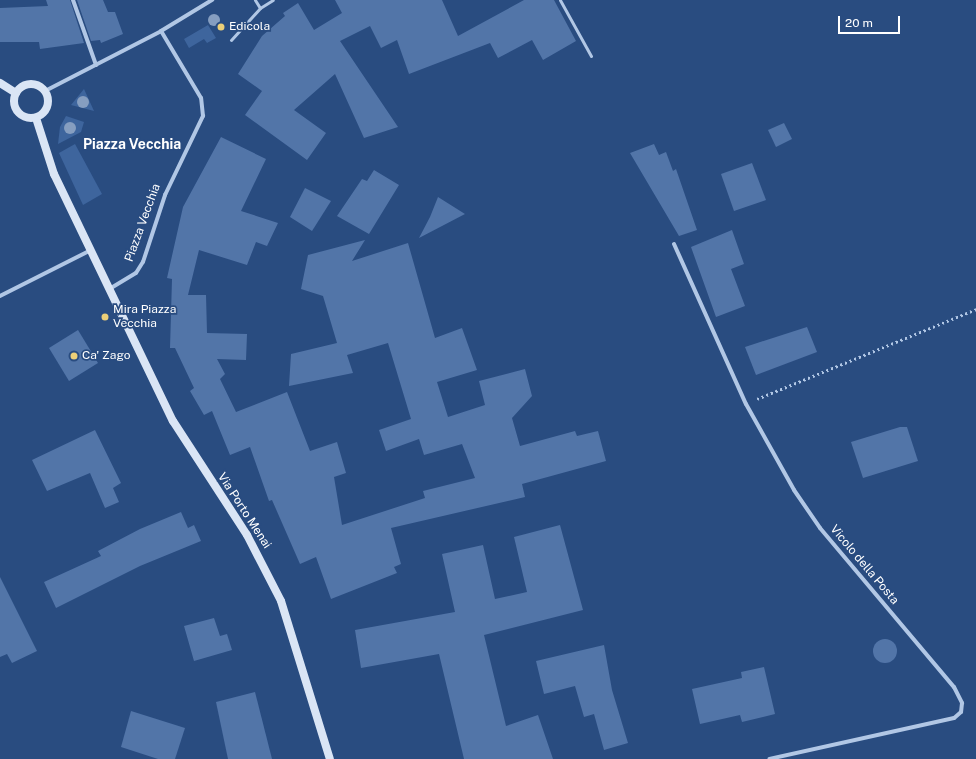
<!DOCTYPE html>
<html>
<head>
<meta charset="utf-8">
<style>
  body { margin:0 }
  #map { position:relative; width:976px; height:759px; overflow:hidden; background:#294c80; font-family:"Public Sans",sans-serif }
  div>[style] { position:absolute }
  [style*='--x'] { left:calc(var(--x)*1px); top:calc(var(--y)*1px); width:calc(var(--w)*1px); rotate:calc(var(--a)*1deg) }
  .green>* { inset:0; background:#3e659d }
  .building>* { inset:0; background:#5275a8 }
  .round { border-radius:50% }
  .path>* { height:2.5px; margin-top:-1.25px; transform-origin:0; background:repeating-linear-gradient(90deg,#b1c7e5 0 2px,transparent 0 5px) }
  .lane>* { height:3px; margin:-1.5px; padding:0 1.5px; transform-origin:1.5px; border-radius:1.5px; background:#b1c7e5 }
  .street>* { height:4px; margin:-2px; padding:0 2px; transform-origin:2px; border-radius:2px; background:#b1c7e5 }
  .secondary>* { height:8px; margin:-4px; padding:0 4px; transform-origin:4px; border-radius:4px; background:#dae5f5 }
  .secondary>.ring { margin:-4px; padding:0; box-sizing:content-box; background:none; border:8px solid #dae5f5; border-radius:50% }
  .trees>* { width:12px; height:12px; margin:-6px; border-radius:50%; background:#869ec0 }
  .dots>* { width:11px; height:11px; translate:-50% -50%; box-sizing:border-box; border:2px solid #294c80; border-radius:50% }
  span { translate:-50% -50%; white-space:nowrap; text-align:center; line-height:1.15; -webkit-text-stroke:3.5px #294c80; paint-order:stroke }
  .poi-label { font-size:12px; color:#fff }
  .left { translate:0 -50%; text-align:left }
  .street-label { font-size:12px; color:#fff }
  .quarter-label { font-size:14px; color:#fff; font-weight:700 }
  .scale { position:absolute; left:838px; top:16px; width:62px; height:18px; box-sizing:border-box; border:2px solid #fff; border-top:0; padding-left:5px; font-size:12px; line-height:14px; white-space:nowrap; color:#fff; -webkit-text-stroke:3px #294c80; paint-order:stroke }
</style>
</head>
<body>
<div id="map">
  <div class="green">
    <div style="clip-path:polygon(208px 25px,216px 38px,207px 43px,204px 39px,189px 48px,184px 39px)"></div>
    <div style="clip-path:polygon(84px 89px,94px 111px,71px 105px)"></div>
    <div style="clip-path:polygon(66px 116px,84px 122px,81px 132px,58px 144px,60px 127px)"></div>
    <div style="clip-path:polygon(75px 144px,102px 194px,83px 205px,59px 153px)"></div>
  </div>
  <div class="building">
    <div style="clip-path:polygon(46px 0,70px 0,84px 43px,40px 49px,39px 42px,0 42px,0 8px,48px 6px)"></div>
    <div style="clip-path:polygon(77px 0,103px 0,108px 12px,115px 12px,123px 34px,101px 43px,100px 40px,91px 41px)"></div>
    <div style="clip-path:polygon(335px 0,442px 0,458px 36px,524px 0,554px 0,576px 41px,543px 60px,532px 40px,498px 58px,490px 43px,409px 74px,397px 40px,381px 48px,370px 26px,340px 41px,398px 127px,364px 138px,335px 74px,294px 110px,326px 133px,307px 160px,245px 115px,262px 91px,238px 74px,262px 36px,285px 16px,283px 13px,298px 3px,314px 30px,342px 13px)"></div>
    <div style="clip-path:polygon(784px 123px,792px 139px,776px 147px,768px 130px)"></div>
    <div style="clip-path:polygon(221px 137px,266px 159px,241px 211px,278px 223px,267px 246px,256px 242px,247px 265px,199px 250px,188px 295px,206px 295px,207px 333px,247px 334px,246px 360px,217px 359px,225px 374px,220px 379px,236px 412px,287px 392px,310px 451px,337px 442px,346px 473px,334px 477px,342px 525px,425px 498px,423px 491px,475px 478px,462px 444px,424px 455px,419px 439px,386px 451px,379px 430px,411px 419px,388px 343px,347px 355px,353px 373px,289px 386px,291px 354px,337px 343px,323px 296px,301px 289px,308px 255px,365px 240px,352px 261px,408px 243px,435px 338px,462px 328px,477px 370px,437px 382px,448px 417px,485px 405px,479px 381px,525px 369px,532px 396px,512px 418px,520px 446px,575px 431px,577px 436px,598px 431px,606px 461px,522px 484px,525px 497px,391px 528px,401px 564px,394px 567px,397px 573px,331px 599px,316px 557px,300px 564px,272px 500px,269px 501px,250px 447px,230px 455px,212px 411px,204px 415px,190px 391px,194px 388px,175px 348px,170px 348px,172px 279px,167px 278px,183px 207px)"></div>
    <div style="clip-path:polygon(654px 144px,659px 155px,666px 152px,673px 171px,676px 169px,697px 230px,679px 236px,630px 153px)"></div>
    <div style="clip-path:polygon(752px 163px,766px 200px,734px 211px,721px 174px)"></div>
    <div style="clip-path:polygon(374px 170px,399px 185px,369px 234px,337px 216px,362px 179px,367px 181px)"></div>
    <div style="clip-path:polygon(305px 188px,331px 201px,312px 231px,290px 217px)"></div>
    <div style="clip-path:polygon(438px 197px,465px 214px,419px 238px,430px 217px)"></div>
    <div style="clip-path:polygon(732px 230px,744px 264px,731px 269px,745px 306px,716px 317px,691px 247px)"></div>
    <div style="clip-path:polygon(807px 327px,817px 352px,756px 375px,745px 347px)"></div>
    <div style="clip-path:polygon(78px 330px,98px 363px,69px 381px,49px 348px)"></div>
    <div style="clip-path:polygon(900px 427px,907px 427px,918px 461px,863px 478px,851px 442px)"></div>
    <div style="clip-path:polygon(95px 430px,121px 483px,113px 488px,119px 502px,105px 508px,90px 473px,47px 491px,32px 460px)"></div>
    <div style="clip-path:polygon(181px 512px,188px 528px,194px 525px,201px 541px,140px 566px,56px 608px,44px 582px,101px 556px,98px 551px,140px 529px)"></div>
    <div style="clip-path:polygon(560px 525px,583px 610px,484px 635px,506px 726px,538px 715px,553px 759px,464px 759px,439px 654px,361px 668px,355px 630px,455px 612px,442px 554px,483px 545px,495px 599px,527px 592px,514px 537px)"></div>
    <div style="clip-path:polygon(0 577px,37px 651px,12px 663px,7px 654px,0 657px)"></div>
    <div style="clip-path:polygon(214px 618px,220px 636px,227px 634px,232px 650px,194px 661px,184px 626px)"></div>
    <div class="round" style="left:873px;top:639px;width:24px;height:24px"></div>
    <div style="clip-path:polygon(604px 645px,612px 690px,628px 743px,604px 750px,594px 714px,584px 717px,575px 686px,544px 694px,536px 661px)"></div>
    <div style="clip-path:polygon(764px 667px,775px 714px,742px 722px,740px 715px,700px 724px,692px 689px,742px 678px,741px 672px)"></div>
    <div style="clip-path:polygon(255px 692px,272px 759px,228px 759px,216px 702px)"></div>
    <div style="clip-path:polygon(131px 711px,185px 728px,175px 759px,158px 759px,121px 747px)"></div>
  </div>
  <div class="path">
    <div style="--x:757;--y:399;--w:237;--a:-22.3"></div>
  </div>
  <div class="lane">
    <div style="--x:255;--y:0;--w:9;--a:58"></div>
    <div style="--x:260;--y:8;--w:15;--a:-32"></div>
    <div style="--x:560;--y:0;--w:64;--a:61"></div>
    <div style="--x:231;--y:40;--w:43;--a:-47.8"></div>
  </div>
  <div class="street">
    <div style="--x:73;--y:0;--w:69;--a:70.5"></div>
    <div style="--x:45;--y:91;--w:131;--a:-27.3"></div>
    <div style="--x:161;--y:31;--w:60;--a:-31.3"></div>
    <div style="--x:674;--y:244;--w:175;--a:65.8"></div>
    <div style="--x:746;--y:404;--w:98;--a:60.8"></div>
    <div style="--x:794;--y:490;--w:46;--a:55.6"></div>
    <div style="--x:820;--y:528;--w:208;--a:49.9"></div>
    <div style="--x:954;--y:687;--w:18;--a:63"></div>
    <div style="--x:962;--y:703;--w:9;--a:96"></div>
    <div style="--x:961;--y:712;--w:9;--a:139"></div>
    <div style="--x:954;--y:718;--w:189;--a:167.5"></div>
    <div style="--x:111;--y:288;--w:29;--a:-31"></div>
    <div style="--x:136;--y:273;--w:13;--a:-58"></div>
    <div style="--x:143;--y:262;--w:71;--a:-71.8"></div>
    <div style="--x:165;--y:195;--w:88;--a:-64.3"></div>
    <div style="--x:203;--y:116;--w:18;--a:-96"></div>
    <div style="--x:201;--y:98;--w:78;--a:-120.8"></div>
    <div style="--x:0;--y:296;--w:102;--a:-26.8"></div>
  </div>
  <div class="secondary">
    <div style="--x:0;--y:83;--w:19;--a:32"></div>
    <div class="ring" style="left:14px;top:84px;width:26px;height:26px"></div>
    <div style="--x:36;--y:118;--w:59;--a:72.2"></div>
    <div style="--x:54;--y:174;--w:274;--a:64.3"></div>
    <div style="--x:173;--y:421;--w:136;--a:57"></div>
    <div style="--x:247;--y:535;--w:74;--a:62.7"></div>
    <div style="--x:281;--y:601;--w:165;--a:72.8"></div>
  </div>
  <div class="trees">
    <div style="left:214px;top:20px"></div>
    <div style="left:83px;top:102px"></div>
    <div style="left:70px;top:128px"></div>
  </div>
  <div class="dots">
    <div style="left:221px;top:27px;background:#eccf78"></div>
    <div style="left:105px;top:317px;background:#eccf78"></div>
    <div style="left:74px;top:356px;background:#eccf78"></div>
  </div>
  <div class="poi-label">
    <span class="left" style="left:229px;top:27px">Edicola</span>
    <span class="left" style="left:113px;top:317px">Mira Piazza<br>Vecchia</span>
    <span class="left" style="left:82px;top:356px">Ca' Zago</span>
  </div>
  <div class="street-label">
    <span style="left:143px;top:223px;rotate:-70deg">Piazza Vecchia</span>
    <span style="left:244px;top:511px;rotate:57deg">Via Porto Menai</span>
    <span style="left:864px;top:565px;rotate:50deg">Vicolo della Posta</span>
  </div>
  <div class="quarter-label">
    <span style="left:132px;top:144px">Piazza Vecchia</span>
  </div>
  <div class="scale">20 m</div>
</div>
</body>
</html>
